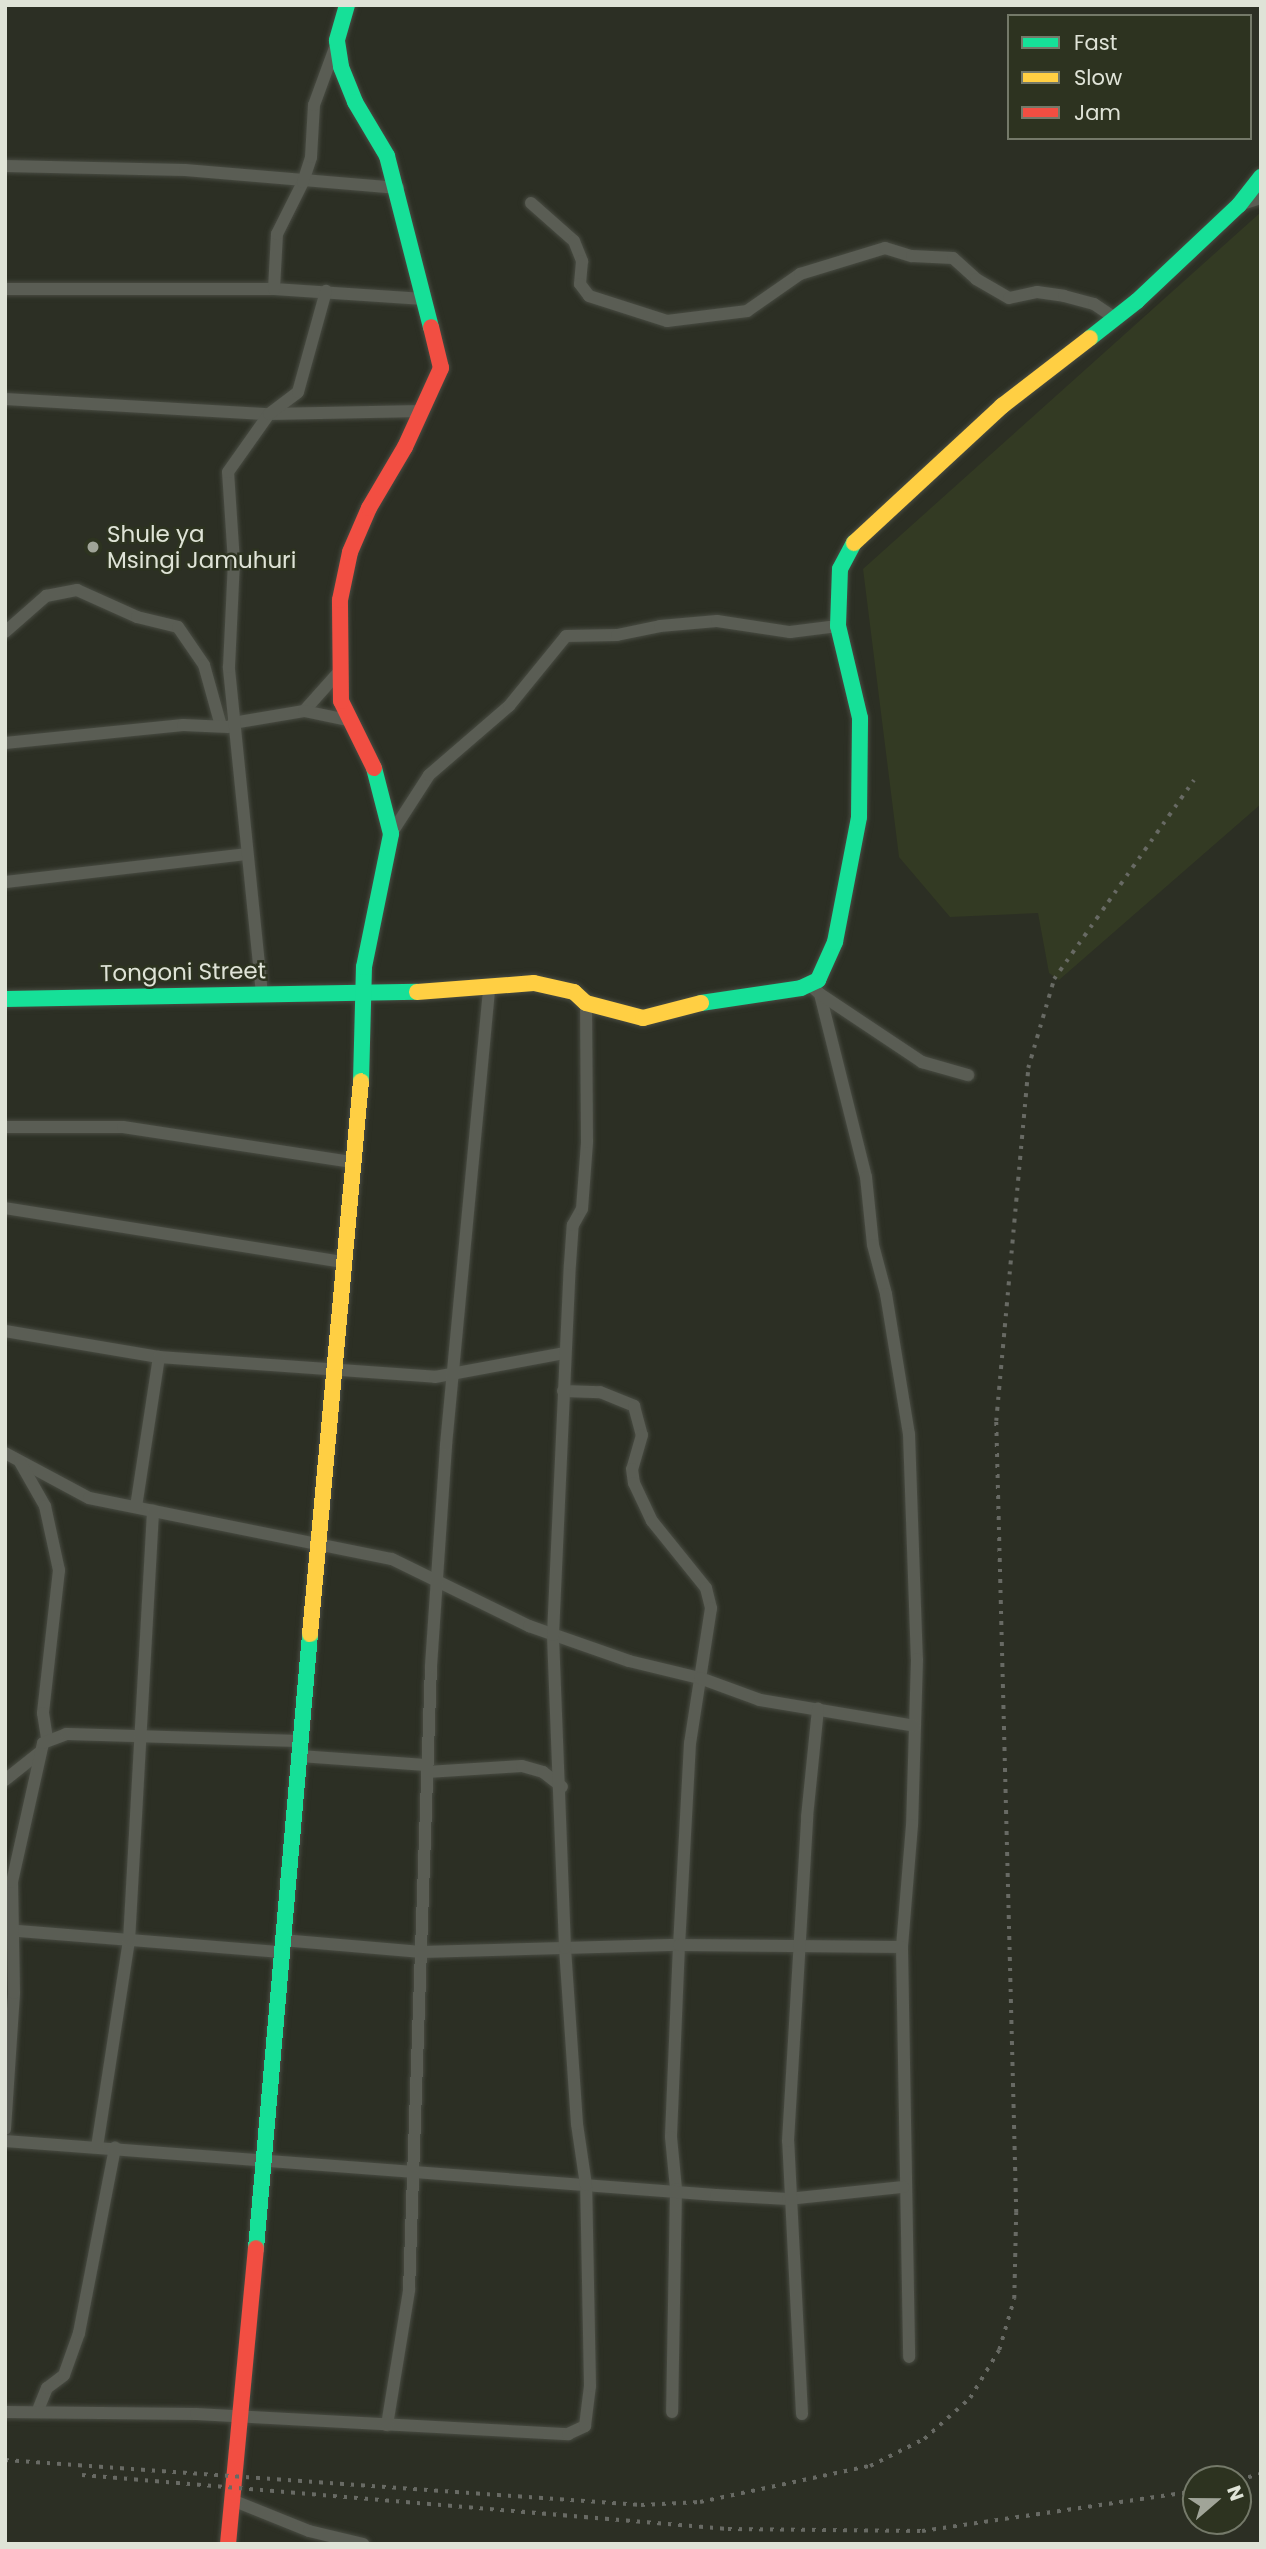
<!DOCTYPE html>
<html>
<head>
<meta charset="utf-8">
<style>
  body { margin:0 }
  #map { position:relative; width:1266px; height:2549px; overflow:hidden; background:#2c2f24; font-family:Poppins,sans-serif }
  div>[style] { position:absolute }
  [style*='--x'] { left:calc(var(--x)*1px); top:calc(var(--y)*1px); width:calc(var(--w)*1px); rotate:calc(var(--a)*1deg) }
  .built>* { inset:0; background:#333a23 }
  .roads { filter:drop-shadow(0 0 2px #484b42) drop-shadow(0 0 2px #484b42) }
  .street>* { height:12px; margin:-6px; padding:0 6px; transform-origin:6px; border-radius:6px; background:#5a5d54 }
  .fast>* { height:16px; margin:-8px; padding:0 8px; transform-origin:8px; border-radius:8px; background:#16e098 }
  .slow>* { height:16px; margin:-8px; padding:0 8px; transform-origin:8px; border-radius:8px; background:#ffcf43 }
  .jam>* { height:16px; margin:-8px; padding:0 8px; transform-origin:8px; border-radius:8px; background:#f24e42 }
  .rail>* { height:3.5px; margin-top:-1.75px; transform-origin:0; background:repeating-linear-gradient(90deg,#686a64 0 3.5px,transparent 0 10.5px) }
  .dots>* { width:19px; height:19px; translate:-50% -50%; box-sizing:border-box; border:4px solid #2d3320; border-radius:50% }
  span { translate:-50% -50%; white-space:nowrap; text-align:center; line-height:1.15; -webkit-text-stroke:5px #2d3320; paint-order:stroke }
  .poi-label { font-size:23px; color:#dfe3d7 }
  .left { translate:0 -50%; text-align:left }
  .street-label { font-size:23px; color:#dfe3d7 }
  .frame { position:absolute; inset:0; border:7px solid #dfe3d7; pointer-events:none }
  .legend { position:absolute; left:1007px; top:14px; width:245px; height:126px; box-sizing:border-box; background:#2d3320; border:2px solid #747969; margin:0; padding:9px 12px; list-style:none; font-size:21px; color:#dfe3d7 }
  .legend li { display:flex; align-items:center; gap:14px; height:35px }
  .legend b { width:35px; border:2px solid #747969 }
  .north { position:absolute; left:1182px; top:2465px; width:70px; height:70px; box-sizing:border-box; background:#2d3320; border:2px solid #747969; border-radius:50%; rotate:70deg; font-size:19px; font-weight:700; line-height:28px; text-align:center; color:#dfe3d7 }
  .north::after { content:''; display:block; margin:auto; width:24px; height:32px; background:#a0a498; clip-path:polygon(50% 0,100% 100%,50% 72%,0 100%) }
</style>
</head>
<body>
<div id="map">
  <div class="built">
    <div style="clip-path:polygon(1261px 212px,1261px 804px,1059px 980px,1049px 973px,1038px 913px,950px 917px,899px 857px,863px 569px)"></div>
  </div>
  <div class="roads">
    <div class="street">
      <div style="--x:5;--y:166;--w:180;--a:1.3"></div>
      <div style="--x:185;--y:170;--w:214;--a:4.8"></div>
      <div style="--x:531;--y:203;--w:57;--a:41.5"></div>
      <div style="--x:574;--y:241;--w:22;--a:68"></div>
      <div style="--x:582;--y:261;--w:23;--a:95"></div>
      <div style="--x:580;--y:284;--w:15;--a:53"></div>
      <div style="--x:589;--y:296;--w:82;--a:17.8"></div>
      <div style="--x:667;--y:321;--w:81;--a:-7.1"></div>
      <div style="--x:747;--y:311;--w:65;--a:-34.9"></div>
      <div style="--x:800;--y:274;--w:89;--a:-17"></div>
      <div style="--x:885;--y:248;--w:28;--a:17"></div>
      <div style="--x:912;--y:256;--w:41;--a:2.8"></div>
      <div style="--x:953;--y:258;--w:31;--a:42"></div>
      <div style="--x:976;--y:279;--w:38;--a:30"></div>
      <div style="--x:1009;--y:298;--w:29;--a:-12"></div>
      <div style="--x:1037;--y:292;--w:27;--a:8"></div>
      <div style="--x:1064;--y:296;--w:31;--a:15"></div>
      <div style="--x:1094;--y:304;--w:27;--a:34"></div>
      <div style="--x:1239;--y:205;--w:23;--a:-18"></div>
      <div style="--x:5;--y:289;--w:269;--a:0"></div>
      <div style="--x:274;--y:289;--w:150;--a:3.8"></div>
      <div style="--x:274;--y:289;--w:55;--a:-86.9"></div>
      <div style="--x:277;--y:234;--w:58;--a:-63.4"></div>
      <div style="--x:303;--y:182;--w:26;--a:-72"></div>
      <div style="--x:311;--y:157;--w:52;--a:-86.7"></div>
      <div style="--x:314;--y:105;--w:64;--a:-69.9"></div>
      <div style="--x:5;--y:399;--w:264;--a:3.3"></div>
      <div style="--x:269;--y:414;--w:153;--a:-1.1"></div>
      <div style="--x:5;--y:632;--w:55;--a:-41.3"></div>
      <div style="--x:46;--y:596;--w:32;--a:-11"></div>
      <div style="--x:77;--y:590;--w:66;--a:24.2"></div>
      <div style="--x:137;--y:617;--w:42;--a:13.7"></div>
      <div style="--x:178;--y:627;--w:46;--a:55.6"></div>
      <div style="--x:204;--y:665;--w:63;--a:74.4"></div>
      <div style="--x:304;--y:711;--w:50;--a:-48.3"></div>
      <div style="--x:233;--y:723;--w:72;--a:-9.6"></div>
      <div style="--x:304;--y:711;--w:44;--a:11.8"></div>
      <div style="--x:5;--y:743;--w:179;--a:-5.8"></div>
      <div style="--x:183;--y:725;--w:45;--a:2.5"></div>
      <div style="--x:391;--y:834;--w:70;--a:-57.2"></div>
      <div style="--x:429;--y:775;--w:106;--a:-40.8"></div>
      <div style="--x:509;--y:706;--w:90;--a:-50.8"></div>
      <div style="--x:566;--y:636;--w:51;--a:-1.1"></div>
      <div style="--x:617;--y:635;--w:44;--a:-11.8"></div>
      <div style="--x:660;--y:626;--w:57;--a:-5"></div>
      <div style="--x:717;--y:621;--w:74;--a:8.6"></div>
      <div style="--x:790;--y:632;--w:48;--a:-7.1"></div>
      <div style="--x:5;--y:882;--w:243;--a:-6.6"></div>
      <div style="--x:810;--y:985;--w:13;--a:42"></div>
      <div style="--x:820;--y:994;--w:189;--a:75.9"></div>
      <div style="--x:866;--y:1177;--w:68;--a:84.1"></div>
      <div style="--x:873;--y:1245;--w:51;--a:75.1"></div>
      <div style="--x:886;--y:1294;--w:142;--a:80.7"></div>
      <div style="--x:909;--y:1434;--w:225;--a:88"></div>
      <div style="--x:917;--y:1659;--w:166;--a:91.7"></div>
      <div style="--x:912;--y:1825;--w:122;--a:94.7"></div>
      <div style="--x:902;--y:1947;--w:410;--a:89"></div>
      <div style="--x:262;--y:994;--w:329;--a:-95.8"></div>
      <div style="--x:229;--y:667;--w:105;--a:-87.3"></div>
      <div style="--x:234;--y:562;--w:90;--a:-93.8"></div>
      <div style="--x:228;--y:472;--w:71;--a:-54.7"></div>
      <div style="--x:269;--y:414;--w:36;--a:-37"></div>
      <div style="--x:298;--y:392;--w:105;--a:-74.5"></div>
      <div style="--x:820;--y:994;--w:123;--a:33.7"></div>
      <div style="--x:922;--y:1062;--w:48;--a:15.8"></div>
      <div style="--x:5;--y:1127;--w:118;--a:0"></div>
      <div style="--x:123;--y:1127;--w:232;--a:8.7"></div>
      <div style="--x:5;--y:1208;--w:343;--a:9.1"></div>
      <div style="--x:5;--y:1331;--w:156;--a:9.6"></div>
      <div style="--x:159;--y:1357;--w:277;--a:4.1"></div>
      <div style="--x:435;--y:1377;--w:131;--a:-10.5"></div>
      <div style="--x:563;--y:1391;--w:37;--a:2"></div>
      <div style="--x:600;--y:1392;--w:37;--a:22"></div>
      <div style="--x:634;--y:1406;--w:30;--a:75"></div>
      <div style="--x:642;--y:1435;--w:35;--a:106"></div>
      <div style="--x:632;--y:1469;--w:14;--a:82"></div>
      <div style="--x:634;--y:1483;--w:42;--a:64.7"></div>
      <div style="--x:652;--y:1521;--w:86;--a:51.1"></div>
      <div style="--x:706;--y:1588;--w:21;--a:76"></div>
      <div style="--x:711;--y:1608;--w:137;--a:98.8"></div>
      <div style="--x:690;--y:1743;--w:202;--a:93.1"></div>
      <div style="--x:679;--y:1945;--w:192;--a:92.4"></div>
      <div style="--x:671;--y:2137;--w:52;--a:84.5"></div>
      <div style="--x:676;--y:2189;--w:223;--a:91"></div>
      <div style="--x:5;--y:1453;--w:95;--a:28.2"></div>
      <div style="--x:89;--y:1498;--w:309;--a:11.4"></div>
      <div style="--x:392;--y:1559;--w:153;--a:26.1"></div>
      <div style="--x:529;--y:1626;--w:106;--a:19.3"></div>
      <div style="--x:629;--y:1661;--w:73;--a:13.5"></div>
      <div style="--x:700;--y:1678;--w:64;--a:20.1"></div>
      <div style="--x:760;--y:1700;--w:157;--a:9.5"></div>
      <div style="--x:20;--y:1462;--w:51;--a:60.4"></div>
      <div style="--x:45;--y:1506;--w:66;--a:77.7"></div>
      <div style="--x:59;--y:1570;--w:144;--a:96.4"></div>
      <div style="--x:43;--y:1713;--w:26;--a:81"></div>
      <div style="--x:136;--y:1507;--w:152;--a:-81.3"></div>
      <div style="--x:300;--y:1756;--w:126;--a:4.1"></div>
      <div style="--x:427;--y:1772;--w:95;--a:-3.6"></div>
      <div style="--x:522;--y:1766;--w:22;--a:16"></div>
      <div style="--x:543;--y:1772;--w:24;--a:38"></div>
      <div style="--x:5;--y:1780;--w:43;--a:-38.5"></div>
      <div style="--x:6;--y:1930;--w:276;--a:4.6"></div>
      <div style="--x:282;--y:1940;--w:140;--a:4.9"></div>
      <div style="--x:421;--y:1952;--w:258;--a:-1.6"></div>
      <div style="--x:679;--y:1945;--w:223;--a:0.5"></div>
      <div style="--x:5;--y:2129;--w:136;--a:-86.2"></div>
      <div style="--x:14;--y:1993;--w:111;--a:-91"></div>
      <div style="--x:12;--y:1882;--w:142;--a:-77.4"></div>
      <div style="--x:43;--y:1743;--w:25;--a:-21"></div>
      <div style="--x:66;--y:1734;--w:235;--a:1.7"></div>
      <div style="--x:5;--y:2141;--w:713;--a:4.34"></div>
      <div style="--x:716;--y:2195;--w:72;--a:3.2"></div>
      <div style="--x:788;--y:2199;--w:116;--a:-6"></div>
      <div style="--x:97;--y:2147;--w:208;--a:-81.2"></div>
      <div style="--x:129;--y:1941;--w:431;--a:-86.8"></div>
      <div style="--x:38;--y:2410;--w:24;--a:-68"></div>
      <div style="--x:47;--y:2388;--w:21;--a:-37"></div>
      <div style="--x:64;--y:2375;--w:45;--a:-70.3"></div>
      <div style="--x:79;--y:2333;--w:189;--a:-79"></div>
      <div style="--x:5;--y:2412;--w:191;--a:0.6"></div>
      <div style="--x:196;--y:2414;--w:373;--a:3.1"></div>
      <div style="--x:568;--y:2434;--w:19;--a:-25"></div>
      <div style="--x:585;--y:2426;--w:40;--a:-82.9"></div>
      <div style="--x:590;--y:2386;--w:201;--a:-91.1"></div>
      <div style="--x:586;--y:2185;--w:62;--a:-98.4"></div>
      <div style="--x:577;--y:2124;--w:176;--a:-93.9"></div>
      <div style="--x:565;--y:1948;--w:313;--a:-92.2"></div>
      <div style="--x:553;--y:1635;--w:371;--a:-87.4"></div>
      <div style="--x:570;--y:1264;--w:39;--a:-86"></div>
      <div style="--x:573;--y:1225;--w:18;--a:-61"></div>
      <div style="--x:582;--y:1209;--w:67;--a:-85.7"></div>
      <div style="--x:587;--y:1142;--w:139;--a:-90.4"></div>
      <div style="--x:802;--y:2414;--w:273;--a:-92.9"></div>
      <div style="--x:788;--y:2141;--w:325;--a:-86.6"></div>
      <div style="--x:807;--y:1817;--w:109;--a:-84.2"></div>
      <div style="--x:387;--y:2425;--w:137;--a:-80.7"></div>
      <div style="--x:409;--y:2290;--w:624;--a:-87.98"></div>
      <div style="--x:431;--y:1666;--w:222;--a:-86.1"></div>
      <div style="--x:446;--y:1445;--w:461;--a:-84.6"></div>
      <div style="--x:232;--y:2500;--w:83;--a:21.9"></div>
      <div style="--x:309;--y:2531;--w:56;--a:13.5"></div>
    </div>
    <div class="fast">
      <div style="--x:347;--y:5;--w:37;--a:106"></div>
      <div style="--x:337;--y:41;--w:26;--a:81"></div>
      <div style="--x:341;--y:67;--w:38;--a:68"></div>
      <div style="--x:355;--y:102;--w:63;--a:59.3"></div>
      <div style="--x:387;--y:156;--w:177;--a:75.6"></div>
      <div style="--x:1090;--y:338;--w:60;--a:-38.2"></div>
      <div style="--x:1137;--y:301;--w:140;--a:-43.3"></div>
      <div style="--x:1239;--y:205;--w:36;--a:-52"></div>
      <div style="--x:5;--y:999;--w:412;--a:-1"></div>
      <div style="--x:701;--y:1003;--w:101;--a:-8.5"></div>
      <div style="--x:801;--y:988;--w:19;--a:-25"></div>
      <div style="--x:818;--y:980;--w:42;--a:-65.9"></div>
      <div style="--x:835;--y:942;--w:127;--a:-79.1"></div>
      <div style="--x:859;--y:817;--w:99;--a:-89.4"></div>
      <div style="--x:860;--y:718;--w:95;--a:-103.4"></div>
      <div style="--x:838;--y:626;--w:57;--a:-88"></div>
      <div style="--x:840;--y:569;--w:30;--a:-62"></div>
      <div style="--x:361;--y:1081;--w:114;--a:-88.5"></div>
      <div style="--x:364;--y:967;--w:136;--a:-78.5"></div>
      <div style="--x:391;--y:834;--w:68;--a:-104.4"></div>
      <div style="--x:256;--y:2248;--w:616;--a:-84.97"></div>
    </div>
    <div class="slow">
      <div style="--x:854;--y:543;--w:202;--a:-42.8"></div>
      <div style="--x:1002;--y:406;--w:111;--a:-37.7"></div>
      <div style="--x:417;--y:992;--w:117;--a:-4.4"></div>
      <div style="--x:534;--y:983;--w:41;--a:12.7"></div>
      <div style="--x:574;--y:992;--w:16;--a:43"></div>
      <div style="--x:586;--y:1003;--w:59;--a:14.7"></div>
      <div style="--x:643;--y:1018;--w:60;--a:-14.5"></div>
      <div style="--x:310;--y:1634;--w:555;--a:-84.73"></div>
    </div>
    <div class="jam">
      <div style="--x:374;--y:768;--w:75;--a:-116.2"></div>
      <div style="--x:341;--y:701;--w:101;--a:-90.6"></div>
      <div style="--x:340;--y:600;--w:49;--a:-78.2"></div>
      <div style="--x:350;--y:552;--w:48;--a:-66.6"></div>
      <div style="--x:369;--y:508;--w:71;--a:-59.5"></div>
      <div style="--x:405;--y:447;--w:87;--a:-65.5"></div>
      <div style="--x:441;--y:368;--w:42;--a:-103.7"></div>
      <div style="--x:228;--y:2544;--w:297;--a:-84.6"></div>
    </div>
  </div>
  <div class="rail">
    <div style="--x:5;--y:2460;--w:638;--a:4.05"></div>
    <div style="--x:641;--y:2505;--w:59;--a:-2.9"></div>
    <div style="--x:700;--y:2502;--w:174;--a:-12"></div>
    <div style="--x:870;--y:2466;--w:60;--a:-26.6"></div>
    <div style="--x:924;--y:2439;--w:62;--a:-41.7"></div>
    <div style="--x:970;--y:2398;--w:56;--a:-58.9"></div>
    <div style="--x:999;--y:2350;--w:53;--a:-73.6"></div>
    <div style="--x:1014;--y:2299;--w:86;--a:-88.7"></div>
    <div style="--x:1016;--y:2213;--w:792;--a:-91.45"></div>
    <div style="--x:996;--y:1421;--w:354;--a:-84.8"></div>
    <div style="--x:1028;--y:1068;--w:93;--a:-73.7"></div>
    <div style="--x:1054;--y:979;--w:243;--a:-54.9"></div>
    <div style="--x:82;--y:2475;--w:648;--a:4.78"></div>
    <div style="--x:728;--y:2529;--w:194;--a:0.6"></div>
    <div style="--x:922;--y:2531;--w:277;--a:-8.3"></div>
    <div style="--x:1238;--y:2480;--w:24;--a:-15"></div>
  </div>
  <div class="dots">
    <div style="left:93px;top:547px;background:#a0a498"></div>
  </div>
  <div class="poi-label">
    <span class="left" style="left:107px;top:547px">Shule ya<br>Msingi Jamuhuri</span>
  </div>
  <div class="street-label">
    <span style="left:183px;top:972px;rotate:-1deg">Tongoni Street</span>
  </div>
  <div class="frame"></div>
  <ul class="legend">
  <li><b style="height:9px;background:#16e098"></b>Fast</li>
  <li><b style="height:9px;background:#ffcf43"></b>Slow</li>
  <li><b style="height:9px;background:#f24e42"></b>Jam</li>
  </ul>
  <div class="north">N</div>
</div>
</body>
</html>
